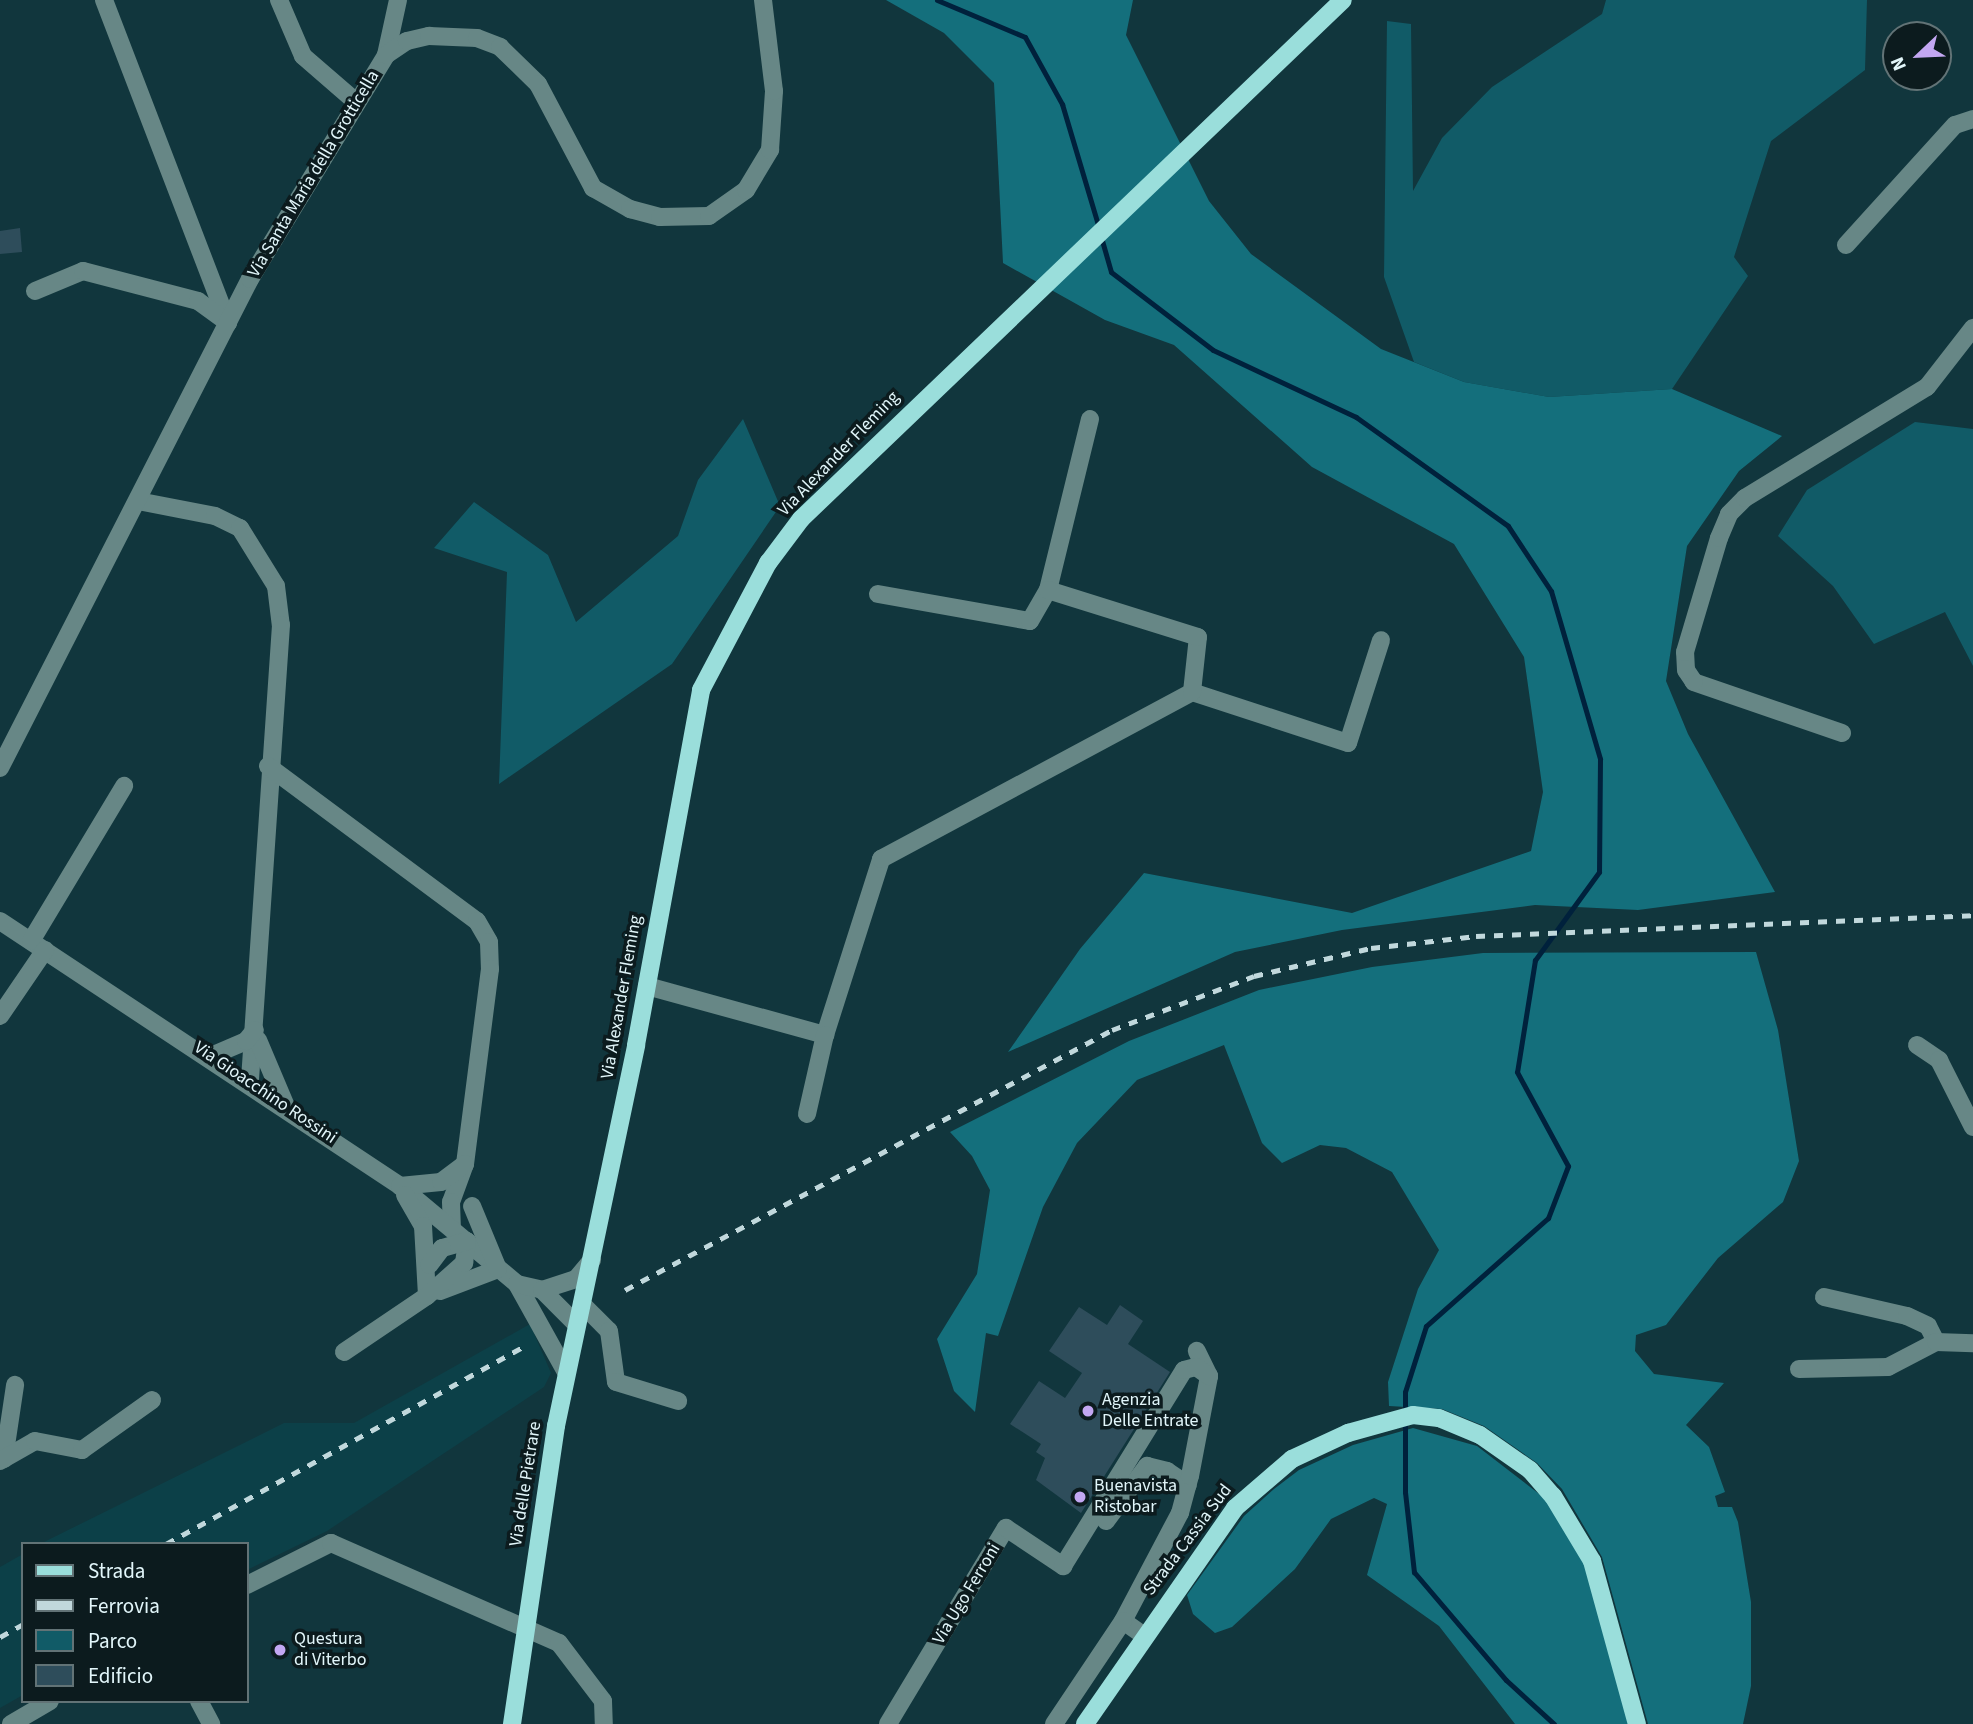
<!DOCTYPE html>
<html>
<head>
<meta charset="utf-8">
<style>
  body { margin:0 }
  #map { position:relative; width:1973px; height:1724px; overflow:hidden; background:#11363d; font-family:"Source Sans 3",sans-serif }
  div>[style] { position:absolute }
  [style*='--x'] { left:calc(var(--x)*1px); top:calc(var(--y)*1px); width:calc(var(--w)*1px); rotate:calc(var(--a)*1deg) }
  .built>* { inset:0; background:#0c4048 }
  .green>* { inset:0; background:#115b67 }
  .forest>* { inset:0; background:#146f7c }
  .stream>* { height:5px; margin:-2.5px; padding:0 2.5px; transform-origin:2.5px; border-radius:2.5px; background:#00213c }
  .building>* { inset:0; background:#2e4d5b }
  .minor>* { height:18px; margin:-9px; padding:0 9px; transform-origin:9px; border-radius:9px; background:#678786 }
  .major>* { height:18px; margin:-9px; padding:0 9px; transform-origin:9px; border-radius:9px; background:#9adedb }
  .rail>* { height:5px; margin-top:-2.5px; transform-origin:0; background:repeating-linear-gradient(90deg,#c1d8dc 0 9px,transparent 0 18px) }
  .dots>* { width:19px; height:19px; translate:-50% -50%; box-sizing:border-box; border:4px solid #0c1b1e; border-radius:50% }
  span { translate:-50% -50%; white-space:nowrap; text-align:center; line-height:1.15; -webkit-text-stroke:7px #0c1b1e; paint-order:stroke }
  .street-label { font-size:18px; color:#e2f6fa }
  .poi-label { font-size:18px; color:#e2f6fa }
  .left { translate:0 -50%; text-align:left }
  .legend { position:absolute; left:21px; top:1542px; width:228px; height:161px; box-sizing:border-box; background:#0c1b1e; border:2px solid #627376; margin:0; padding:9px 12px; list-style:none; font-size:21px; color:#e2f6fa }
  .legend li { display:flex; align-items:center; gap:14px; height:35px }
  .legend b { width:35px; border:2px solid #627376 }
  .north { position:absolute; left:1882px; top:21px; width:70px; height:70px; box-sizing:border-box; background:#0c1b1e; border:2px solid #627376; border-radius:50%; rotate:247deg; font-size:19px; font-weight:700; line-height:28px; text-align:center; color:#e2f6fa }
  .north::after { content:''; display:block; margin:auto; width:24px; height:32px; background:#c3a7f2; clip-path:polygon(50% 0,100% 100%,50% 72%,0 100%) }
</style>
</head>
<body>
<div id="map">
  <div class="built">
    <div style="clip-path:polygon(530px 1324px,551px 1373px,544px 1387px,327px 1531px,247px 1570px,247px 1544px,40px 1544px,284px 1423px,354px 1423px)"></div>
    <div style="clip-path:polygon(23px 1554px,23px 1695px,0 1708px,0 1567px)"></div>
  </div>
  <div class="green">
    <div style="clip-path:polygon(1606px 0,1867px 0,1865px 70px,1771px 141px,1734px 257px,1748px 276px,1672px 389px,1549px 397px,1464px 382px,1414px 362px,1384px 277px,1387px 21px,1411px 24px,1413px 191px,1442px 138px,1492px 87px,1602px 14px)"></div>
    <div style="clip-path:polygon(743px 419px,780px 506px,672px 664px,499px 784px,507px 572px,434px 548px,474px 502px,548px 555px,576px 622px,678px 536px,698px 480px)"></div>
    <div style="clip-path:polygon(1915px 422px,1973px 429px,1973px 666px,1945px 612px,1874px 644px,1833px 586px,1778px 536px,1807px 490px)"></div>
  </div>
  <div class="forest">
    <div style="clip-path:polygon(886px 0,1133px 0,1126px 35px,1209px 201px,1251px 254px,1381px 349px,1464px 382px,1549px 397px,1672px 389px,1782px 436px,1739px 471px,1687px 546px,1666px 681px,1688px 734px,1775px 892px,1638px 910px,1535px 905px,1342px 930px,1235px 952px,1008px 1052px,1080px 949px,1144px 873px,1352px 913px,1531px 851px,1543px 792px,1524px 657px,1454px 544px,1312px 467px,1174px 345px,1105px 320px,1003px 263px,994px 83px,944px 33px)"></div>
    <div style="clip-path:polygon(1756px 952px,1778px 1030px,1799px 1161px,1783px 1202px,1718px 1258px,1666px 1325px,1636px 1335px,1635px 1351px,1654px 1374px,1724px 1383px,1686px 1425px,1709px 1447px,1725px 1492px,1715px 1496px,1718px 1507px,1732px 1507px,1738px 1522px,1751px 1602px,1751px 1686px,1743px 1724px,1648px 1724px,1602px 1557px,1562px 1489px,1537px 1463px,1484px 1426px,1442px 1409px,1389px 1406px,1388px 1382px,1418px 1289px,1439px 1250px,1392px 1172px,1346px 1148px,1320px 1145px,1282px 1163px,1262px 1143px,1224px 1045px,1137px 1080px,1077px 1143px,1043px 1207px,998px 1336px,986px 1333px,975px 1412px,954px 1391px,937px 1339px,977px 1274px,990px 1190px,972px 1156px,950px 1132px,1129px 1041px,1259px 990px,1372px 967px,1483px 953px)"></div>
    <div style="clip-path:polygon(1413px 1428px,1477px 1446px,1547px 1500px,1584px 1563px,1629px 1724px,1515px 1724px,1439px 1626px,1367px 1575px,1387px 1504px,1374px 1498px,1331px 1519px,1295px 1569px,1232px 1627px,1215px 1633px,1193px 1614px,1187px 1595px,1244px 1516px,1274px 1489px,1299px 1470px,1353px 1445px)"></div>
  </div>
  <div class="stream">
    <div style="--x:937;--y:0;--w:95;--a:22.8"></div>
    <div style="--x:1025;--y:37;--w:77;--a:61.1"></div>
    <div style="--x:1062;--y:104;--w:129;--a:73.4"></div>
    <div style="--x:1101;--y:237;--w:36;--a:74"></div>
    <div style="--x:1111;--y:272;--w:128;--a:37.4"></div>
    <div style="--x:1213;--y:350;--w:158;--a:25.1"></div>
    <div style="--x:1356;--y:417;--w:187;--a:35.6"></div>
    <div style="--x:1508;--y:526;--w:78;--a:56.5"></div>
    <div style="--x:1551;--y:591;--w:175;--a:73.7"></div>
    <div style="--x:1600;--y:759;--w:113;--a:90.5"></div>
    <div style="--x:1599;--y:872;--w:109;--a:126"></div>
    <div style="--x:1535;--y:960;--w:113;--a:99.1"></div>
    <div style="--x:1517;--y:1072;--w:107;--a:61.5"></div>
    <div style="--x:1568;--y:1166;--w:56;--a:111"></div>
    <div style="--x:1548;--y:1218;--w:163;--a:138.5"></div>
    <div style="--x:1426;--y:1326;--w:69;--a:107.7"></div>
    <div style="--x:1405;--y:1392;--w:100;--a:90"></div>
    <div style="--x:1405;--y:1492;--w:81;--a:83.6"></div>
    <div style="--x:1414;--y:1572;--w:142;--a:49.6"></div>
    <div style="--x:1506;--y:1680;--w:65;--a:42.5"></div>
  </div>
  <div class="building">
    <div style="clip-path:polygon(20px 228px,22px 252px,0 254px,0 231px)"></div>
    <div style="clip-path:polygon(1120px 1305px,1143px 1321px,1128px 1344px,1170px 1372px,1081px 1513px,1036px 1480px,1045px 1458px,1036px 1452px,1041px 1444px,1010px 1424px,1039px 1381px,1065px 1398px,1082px 1373px,1049px 1351px,1079px 1307px,1107px 1325px)"></div>
  </div>
  <div class="minor">
    <div style="--x:104;--y:0;--w:346;--a:69"></div>
    <div style="--x:279;--y:0;--w:61;--a:66.8"></div>
    <div style="--x:303;--y:56;--w:69;--a:40.9"></div>
    <div style="--x:386;--y:55;--w:56;--a:-77.7"></div>
    <div style="--x:1846;--y:245;--w:162;--a:-47.8"></div>
    <div style="--x:1955;--y:125;--w:19;--a:-18"></div>
    <div style="--x:35;--y:291;--w:52;--a:-22.6"></div>
    <div style="--x:83;--y:271;--w:119;--a:14.6"></div>
    <div style="--x:198;--y:301;--w:37;--a:36"></div>
    <div style="--x:138;--y:501;--w:78;--a:11"></div>
    <div style="--x:215;--y:516;--w:28;--a:26"></div>
    <div style="--x:240;--y:528;--w:68;--a:58.2"></div>
    <div style="--x:276;--y:586;--w:39;--a:83"></div>
    <div style="--x:281;--y:625;--w:457;--a:93.9"></div>
    <div style="--x:878;--y:594;--w:154;--a:10.1"></div>
    <div style="--x:1030;--y:621;--w:36;--a:-60"></div>
    <div style="--x:1048;--y:590;--w:176;--a:-76.2"></div>
    <div style="--x:1192;--y:692;--w:164;--a:18.1"></div>
    <div style="--x:1348;--y:743;--w:108;--a:-72.2"></div>
    <div style="--x:1842;--y:733;--w:157;--a:-161"></div>
    <div style="--x:1694;--y:682;--w:14;--a:-124"></div>
    <div style="--x:1686;--y:670;--w:18;--a:-93"></div>
    <div style="--x:1685;--y:652;--w:119;--a:-73.4"></div>
    <div style="--x:1719;--y:538;--w:26;--a:-67"></div>
    <div style="--x:1729;--y:514;--w:23;--a:-45"></div>
    <div style="--x:1745;--y:498;--w:213;--a:-31.4"></div>
    <div style="--x:1927;--y:387;--w:75;--a:-52.1"></div>
    <div style="--x:268;--y:766;--w:260;--a:36.6"></div>
    <div style="--x:477;--y:921;--w:24;--a:60"></div>
    <div style="--x:489;--y:942;--w:27;--a:88"></div>
    <div style="--x:490;--y:969;--w:197;--a:97.3"></div>
    <div style="--x:465;--y:1164;--w:40;--a:110.2"></div>
    <div style="--x:451;--y:1202;--w:26;--a:88"></div>
    <div style="--x:0;--y:768;--w:549;--a:-62.92"></div>
    <div style="--x:250;--y:279;--w:262;--a:-58.7"></div>
    <div style="--x:386;--y:55;--w:25;--a:-34"></div>
    <div style="--x:407;--y:41;--w:23;--a:-13"></div>
    <div style="--x:429;--y:36;--w:48;--a:2.4"></div>
    <div style="--x:477;--y:38;--w:25;--a:21"></div>
    <div style="--x:500;--y:47;--w:53;--a:44.2"></div>
    <div style="--x:538;--y:84;--w:118;--a:62.1"></div>
    <div style="--x:593;--y:188;--w:43;--a:29.6"></div>
    <div style="--x:630;--y:209;--w:31;--a:15"></div>
    <div style="--x:660;--y:217;--w:49;--a:-1.2"></div>
    <div style="--x:709;--y:216;--w:45;--a:-35.1"></div>
    <div style="--x:746;--y:190;--w:47;--a:-59"></div>
    <div style="--x:770;--y:150;--w:59;--a:-86.1"></div>
    <div style="--x:774;--y:91;--w:92;--a:-96.9"></div>
    <div style="--x:0;--y:921;--w:480;--a:33.5"></div>
    <div style="--x:400;--y:1186;--w:153;--a:39.9"></div>
    <div style="--x:517;--y:1284;--w:101;--a:60.9"></div>
    <div style="--x:31;--y:941;--w:181;--a:-59"></div>
    <div style="--x:647;--y:986;--w:185;--a:15.4"></div>
    <div style="--x:825;--y:1035;--w:185;--a:-72.3"></div>
    <div style="--x:881;--y:859;--w:353;--a:-28.2"></div>
    <div style="--x:1192;--y:692;--w:55;--a:-83.8"></div>
    <div style="--x:1198;--y:637;--w:157;--a:-162.6"></div>
    <div style="--x:0;--y:1016;--w:80;--a:-55.7"></div>
    <div style="--x:258;--y:1040;--w:69;--a:67.1"></div>
    <div style="--x:1917;--y:1045;--w:27;--a:34"></div>
    <div style="--x:1939;--y:1060;--w:75;--a:63.1"></div>
    <div style="--x:211;--y:1056;--w:38;--a:-23"></div>
    <div style="--x:246;--y:1041;--w:14;--a:-51"></div>
    <div style="--x:807;--y:1114;--w:81;--a:-77.2"></div>
    <div style="--x:400;--y:1186;--w:41;--a:-5.6"></div>
    <div style="--x:441;--y:1182;--w:30;--a:-37"></div>
    <div style="--x:405;--y:1195;--w:36;--a:60"></div>
    <div style="--x:423;--y:1226;--w:70;--a:86.7"></div>
    <div style="--x:517;--y:1284;--w:26;--a:13"></div>
    <div style="--x:542;--y:1290;--w:36;--a:-18"></div>
    <div style="--x:576;--y:1279;--w:25;--a:-50"></div>
    <div style="--x:542;--y:1290;--w:49;--a:45"></div>
    <div style="--x:440;--y:1291;--w:62;--a:-20.8"></div>
    <div style="--x:498;--y:1269;--w:68;--a:-112.4"></div>
    <div style="--x:1824;--y:1297;--w:85;--a:12.9"></div>
    <div style="--x:1907;--y:1316;--w:23;--a:25"></div>
    <div style="--x:1928;--y:1326;--w:18;--a:63"></div>
    <div style="--x:582;--y:1304;--w:38;--a:45"></div>
    <div style="--x:609;--y:1331;--w:51;--a:82.2"></div>
    <div style="--x:616;--y:1382;--w:65;--a:17"></div>
    <div style="--x:344;--y:1352;--w:100;--a:-34"></div>
    <div style="--x:427;--y:1296;--w:50;--a:-41.7"></div>
    <div style="--x:464;--y:1263;--w:22;--a:-82"></div>
    <div style="--x:467;--y:1241;--w:26;--a:164"></div>
    <div style="--x:442;--y:1248;--w:21;--a:127"></div>
    <div style="--x:1799;--y:1369;--w:89;--a:-1.3"></div>
    <div style="--x:1888;--y:1367;--w:54;--a:-27.5"></div>
    <div style="--x:1936;--y:1342;--w:37;--a:2"></div>
    <div style="--x:4;--y:1459;--w:75;--a:-81.5"></div>
    <div style="--x:0;--y:1461;--w:40;--a:-29.7"></div>
    <div style="--x:35;--y:1441;--w:48;--a:10.8"></div>
    <div style="--x:82;--y:1450;--w:86;--a:-35.5"></div>
    <div style="--x:1106;--y:1521;--w:69;--a:-53.3"></div>
    <div style="--x:1147;--y:1466;--w:21;--a:14"></div>
    <div style="--x:1167;--y:1471;--w:25;--a:34"></div>
    <div style="--x:247;--y:1585;--w:94;--a:-26.6"></div>
    <div style="--x:331;--y:1543;--w:249;--a:23.7"></div>
    <div style="--x:559;--y:1643;--w:73;--a:52.8"></div>
    <div style="--x:603;--y:1701;--w:23;--a:88"></div>
    <div style="--x:1143;--y:1635;--w:24;--a:-145"></div>
    <div style="--x:1123;--y:1621;--w:122;--a:-62.2"></div>
    <div style="--x:1180;--y:1513;--w:38;--a:-75"></div>
    <div style="--x:1190;--y:1476;--w:102;--a:-79.2"></div>
    <div style="--x:1209;--y:1376;--w:28;--a:-116"></div>
    <div style="--x:199;--y:1701;--w:26;--a:62"></div>
    <div style="--x:11;--y:1724;--w:45;--a:-30.5"></div>
    <div style="--x:888;--y:1724;--w:229;--a:-59"></div>
    <div style="--x:1006;--y:1528;--w:69;--a:33.7"></div>
    <div style="--x:1063;--y:1566;--w:230;--a:-58.3"></div>
    <div style="--x:1184;--y:1370;--w:12;--a:-14"></div>
    <div style="--x:1196;--y:1367;--w:16;--a:35"></div>
    <div style="--x:1054;--y:1724;--w:124;--a:-56.2"></div>
  </div>
  <div class="major">
    <div style="--x:512;--y:1724;--w:301;--a:-81.6"></div>
    <div style="--x:556;--y:1426;--w:389;--a:-78.1"></div>
    <div style="--x:636;--y:1045;--w:361;--a:-79.6"></div>
    <div style="--x:701;--y:690;--w:144;--a:-62.2"></div>
    <div style="--x:768;--y:563;--w:55;--a:-53.1"></div>
    <div style="--x:801;--y:519;--w:750;--a:-43.76"></div>
    <div style="--x:1085;--y:1724;--w:263;--a:-55.2"></div>
    <div style="--x:1235;--y:1508;--w:75;--a:-40.7"></div>
    <div style="--x:1292;--y:1459;--w:62;--a:-24.9"></div>
    <div style="--x:1348;--y:1433;--w:67;--a:-15.5"></div>
    <div style="--x:1413;--y:1415;--w:26;--a:7"></div>
    <div style="--x:1439;--y:1418;--w:44;--a:22.5"></div>
    <div style="--x:1480;--y:1435;--w:61;--a:35"></div>
    <div style="--x:1530;--y:1470;--w:35;--a:49"></div>
    <div style="--x:1553;--y:1496;--w:76;--a:59"></div>
    <div style="--x:1592;--y:1561;--w:169;--a:74.6"></div>
  </div>
  <div class="rail">
    <div style="--x:625;--y:1290;--w:552;--a:-28.1"></div>
    <div style="--x:1112;--y:1030;--w:152;--a:-20.8"></div>
    <div style="--x:1254;--y:976;--w:120;--a:-13.5"></div>
    <div style="--x:1371;--y:948;--w:106;--a:-6.5"></div>
    <div style="--x:1476;--y:936;--w:497;--a:-2.4"></div>
    <div style="--x:166;--y:1544;--w:409;--a:-28.9"></div>
    <div style="--x:0;--y:1637;--w:26;--a:-29"></div>
  </div>
  <div class="dots">
    <div style="left:1088px;top:1411px;background:#c3a7f2"></div>
    <div style="left:1080px;top:1497px;background:#c3a7f2"></div>
    <div style="left:280px;top:1650px;background:#c3a7f2"></div>
  </div>
  <div class="street-label">
    <span style="left:314px;top:174px;rotate:-59deg">Via Santa Maria della Grotticella</span>
    <span style="left:839px;top:454px;rotate:-46deg">Via Alexander Fleming</span>
    <span style="left:622px;top:997px;rotate:-80deg">Via Alexander Fleming</span>
    <span style="left:265px;top:1093px;rotate:34deg">Via Gioacchino Rossini</span>
    <span style="left:526px;top:1484px;rotate:-81deg">Via delle Pietrare</span>
    <span style="left:1188px;top:1540px;rotate:-53deg">Strada Cassia Sud</span>
    <span style="left:967px;top:1594px;rotate:-59deg">Via Ugo Ferroni</span>
  </div>
  <div class="poi-label">
    <span class="left" style="left:1102px;top:1411px">Agenzia<br>Delle Entrate</span>
    <span class="left" style="left:1094px;top:1497px">Buenavista<br>Ristobar</span>
    <span class="left" style="left:294px;top:1650px">Questura<br>di Viterbo</span>
  </div>
  <ul class="legend">
  <li><b style="height:9px;background:#9adedb"></b>Strada</li>
  <li><b style="height:9px;background:#c1d8dc"></b>Ferrovia</li>
  <li><b style="height:19px;background:#115b67"></b>Parco</li>
  <li><b style="height:19px;background:#2e4d5b"></b>Edificio</li>
  </ul>
  <div class="north">N</div>
</div>
</body>
</html>
